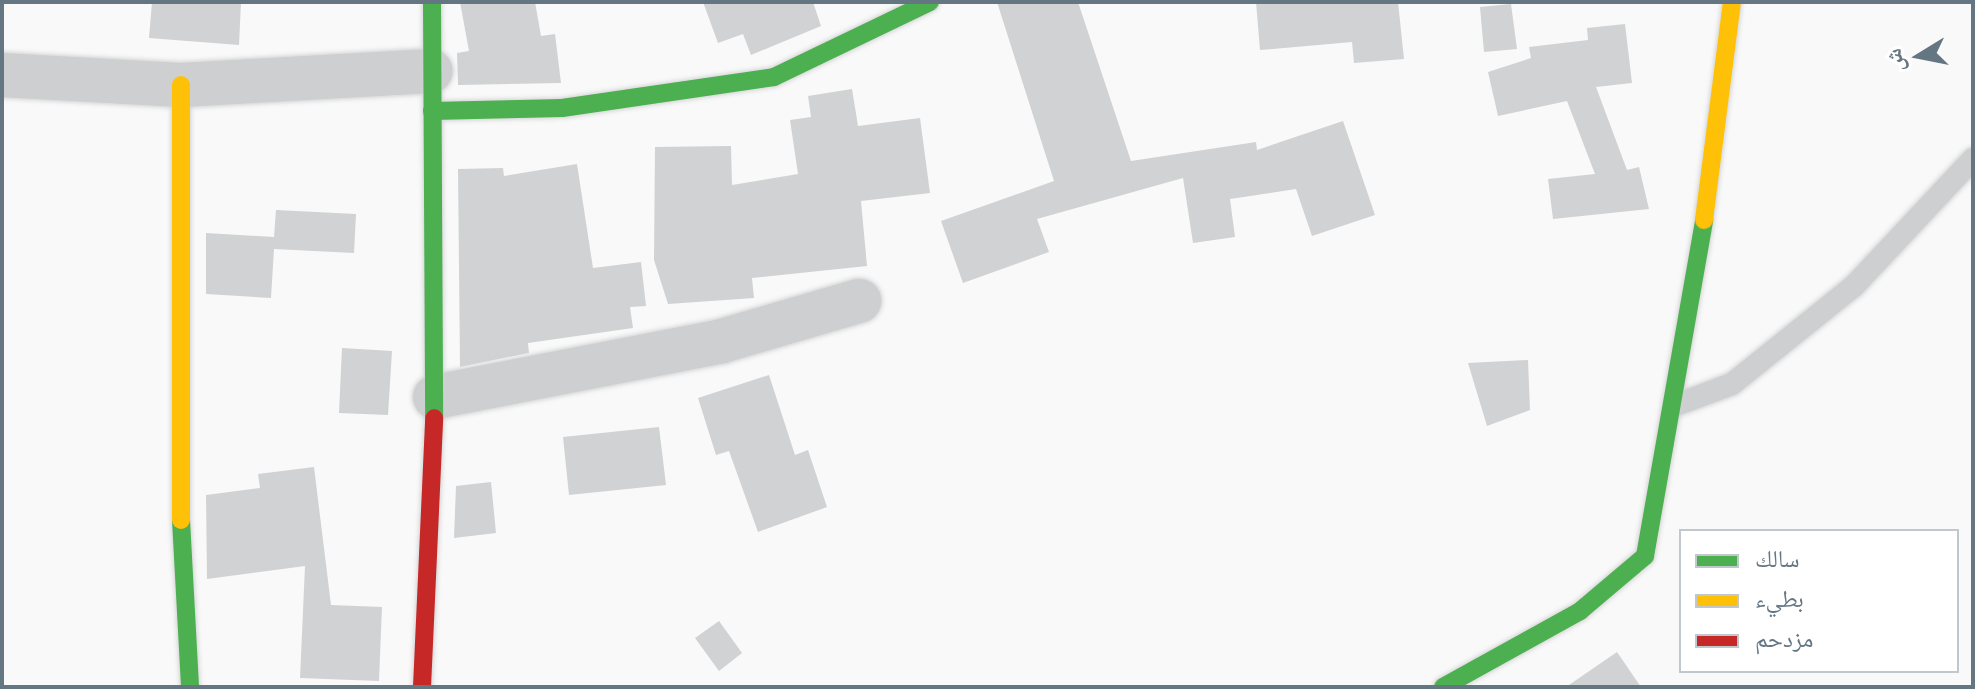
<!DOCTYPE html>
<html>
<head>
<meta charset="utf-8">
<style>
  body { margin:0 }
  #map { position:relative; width:1975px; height:689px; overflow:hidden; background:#f9f9f9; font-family:Figtree,"Noto Naskh Arabic",sans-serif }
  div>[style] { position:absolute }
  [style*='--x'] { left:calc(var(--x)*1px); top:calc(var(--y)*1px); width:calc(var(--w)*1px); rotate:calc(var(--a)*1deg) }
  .building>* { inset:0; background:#d0d2d3 }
  .roads { filter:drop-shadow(0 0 2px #d5d6d7) drop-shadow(0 0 2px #d5d6d7) }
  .lane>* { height:22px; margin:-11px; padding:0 11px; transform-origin:11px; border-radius:11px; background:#cecfd0 }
  .street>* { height:44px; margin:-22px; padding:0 22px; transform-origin:22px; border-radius:22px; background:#cecfd0 }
  .fast>* { height:18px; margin:-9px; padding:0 9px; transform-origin:9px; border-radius:9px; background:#4caf50 }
  .slow>* { height:18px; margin:-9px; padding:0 9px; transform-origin:9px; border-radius:9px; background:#ffc107 }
  .jam>* { height:18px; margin:-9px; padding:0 9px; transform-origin:9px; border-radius:9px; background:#c62828 }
  span { translate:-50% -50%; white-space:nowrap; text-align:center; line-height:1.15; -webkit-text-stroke:8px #fff; paint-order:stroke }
  .frame { position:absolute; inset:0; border:4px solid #657683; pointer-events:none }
  .legend { position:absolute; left:1679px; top:529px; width:280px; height:144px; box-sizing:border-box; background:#fff; border:2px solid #c1c8cd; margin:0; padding:10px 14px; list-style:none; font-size:24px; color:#657683 }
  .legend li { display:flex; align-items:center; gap:16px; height:40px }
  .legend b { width:40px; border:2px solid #c1c8cd }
  .north { position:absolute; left:1879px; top:16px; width:80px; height:80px; -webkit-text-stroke:6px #fff; paint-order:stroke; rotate:260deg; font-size:22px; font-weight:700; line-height:32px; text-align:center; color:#657683 }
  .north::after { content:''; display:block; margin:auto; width:28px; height:36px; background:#657683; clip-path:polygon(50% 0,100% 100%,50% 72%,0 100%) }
</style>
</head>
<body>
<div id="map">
  <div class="building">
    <div style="clip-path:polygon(152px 2px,241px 2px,239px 45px,149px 38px)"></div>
    <div style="clip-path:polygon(460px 2px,535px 2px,541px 36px,555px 34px,561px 83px,458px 85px,457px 53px,469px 51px)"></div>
    <div style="clip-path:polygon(703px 2px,813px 2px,821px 26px,751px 55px,743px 34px,718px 43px)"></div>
    <div style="clip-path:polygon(997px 2px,1078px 2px,1131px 161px,1256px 142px,1257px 150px,1343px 121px,1375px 215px,1312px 236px,1296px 189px,1230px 199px,1235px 237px,1193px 243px,1183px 178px,1037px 219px,1049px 252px,963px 283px,941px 221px,1054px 181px)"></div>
    <div style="clip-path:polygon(1256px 2px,1398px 2px,1404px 59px,1354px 63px,1352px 42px,1260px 50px)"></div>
    <div style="clip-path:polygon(1511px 4px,1517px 49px,1484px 52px,1480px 7px)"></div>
    <div style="clip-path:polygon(1625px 24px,1632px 83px,1596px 87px,1627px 170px,1639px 167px,1649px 209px,1553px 219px,1548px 179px,1595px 174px,1567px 101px,1498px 116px,1488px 72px,1531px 58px,1529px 47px,1588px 40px,1587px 28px)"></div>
    <div style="clip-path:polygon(852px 89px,858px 126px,920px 118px,930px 193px,861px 201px,867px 266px,752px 278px,754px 298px,668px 304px,654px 260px,655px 147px,731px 146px,732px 185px,798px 174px,790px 120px,811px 117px,808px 96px)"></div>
    <div style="clip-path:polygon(577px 164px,593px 268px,641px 262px,646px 306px,630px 307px,633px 328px,528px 343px,529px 353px,460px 367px,458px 169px,503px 168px,504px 176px)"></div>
    <div style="clip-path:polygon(276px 210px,356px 214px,354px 253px,274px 249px,271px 298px,206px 294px,206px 233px,274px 237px)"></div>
    <div style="clip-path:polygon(342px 348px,392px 351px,388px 415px,339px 413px)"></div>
    <div style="clip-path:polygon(1528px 360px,1530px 410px,1487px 426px,1468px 363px)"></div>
    <div style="clip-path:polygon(769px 375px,795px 455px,808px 450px,827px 507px,758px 532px,729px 451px,716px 455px,698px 398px)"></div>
    <div style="clip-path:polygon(659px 427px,666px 485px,569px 495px,563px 437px)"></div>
    <div style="clip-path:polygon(314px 467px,331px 605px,382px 607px,379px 681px,300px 678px,305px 566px,207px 579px,206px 495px,260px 488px,258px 474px)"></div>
    <div style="clip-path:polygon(491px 482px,496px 533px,454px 538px,456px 486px)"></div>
    <div style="clip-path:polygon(719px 621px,742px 653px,719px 671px,695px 638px)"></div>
    <div style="clip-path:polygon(1617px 652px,1641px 687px,1566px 687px)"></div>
  </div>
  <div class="roads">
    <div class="lane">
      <div style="--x:1676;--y:405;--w:60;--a:-20.6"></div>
      <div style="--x:1732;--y:384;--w:156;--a:-38.8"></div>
      <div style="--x:1854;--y:286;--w:174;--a:-46.9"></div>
    </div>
    <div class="street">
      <div style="--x:2;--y:75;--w:179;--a:3.2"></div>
      <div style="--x:181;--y:85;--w:250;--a:-3.2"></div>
      <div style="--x:435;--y:397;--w:292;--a:-11"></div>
      <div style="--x:722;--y:341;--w:143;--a:-16.3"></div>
    </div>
    <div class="fast">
      <div style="--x:432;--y:2;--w:416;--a:89.7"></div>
      <div style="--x:432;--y:111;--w:130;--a:-1.3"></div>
      <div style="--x:562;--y:108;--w:214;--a:-8.3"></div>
      <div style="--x:774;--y:77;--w:173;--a:-25.7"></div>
      <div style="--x:181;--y:520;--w:167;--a:86.9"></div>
      <div style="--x:1443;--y:687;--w:157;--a:-29"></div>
      <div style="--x:1580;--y:611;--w:85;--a:-40.2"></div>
      <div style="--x:1645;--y:556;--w:341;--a:-80"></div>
    </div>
    <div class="slow">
      <div style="--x:181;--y:85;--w:435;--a:90"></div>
      <div style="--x:1704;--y:220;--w:220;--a:-82.7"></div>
    </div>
    <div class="jam">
      <div style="--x:422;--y:687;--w:269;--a:-87.4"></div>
    </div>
  </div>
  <div class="frame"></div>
  <ul class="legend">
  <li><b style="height:10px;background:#4caf50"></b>سالك</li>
  <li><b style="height:10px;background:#ffc107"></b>بطيء</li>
  <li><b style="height:10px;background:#c62828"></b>مزدحم</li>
  </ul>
  <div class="north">ش</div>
</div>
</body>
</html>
